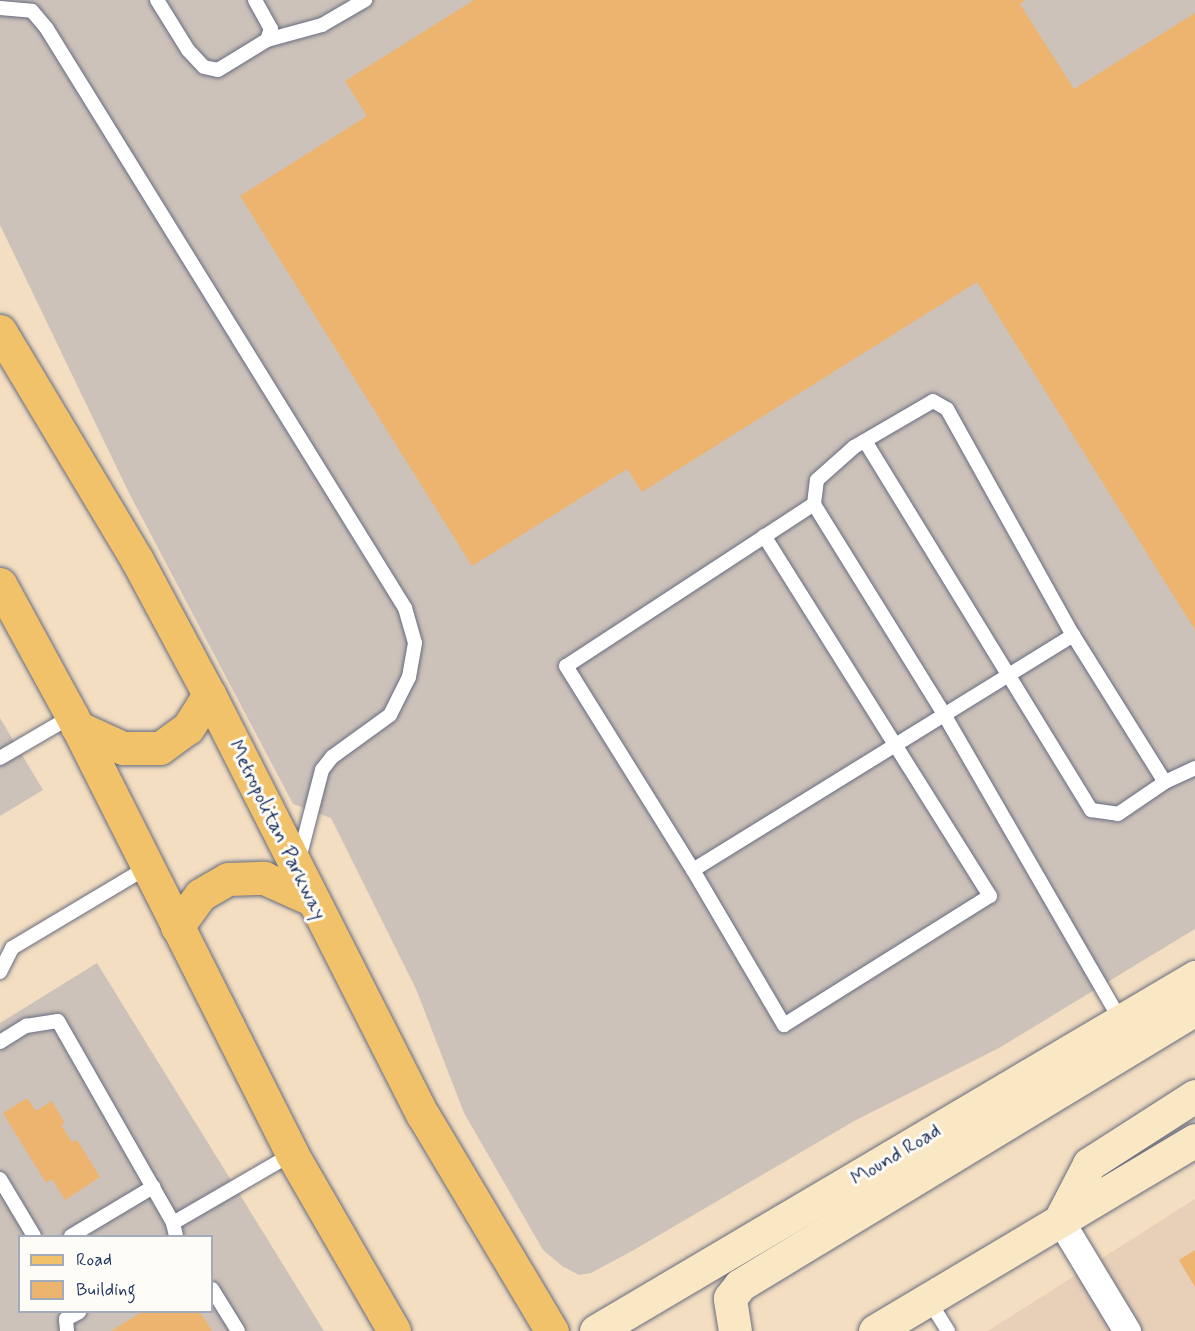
<!DOCTYPE html>
<html>
<head>
<meta charset="utf-8">
<style>
  body { margin:0 }
  #map { position:relative; width:1195px; height:1331px; overflow:hidden; background:#f3dec1; font-family:Mynerve,sans-serif }
  div>[style] { position:absolute }
  [style*='--x'] { left:calc(var(--x)*1px); top:calc(var(--y)*1px); width:calc(var(--w)*1px); rotate:calc(var(--a)*1deg) }
  .built>* { inset:0; background:#e7cfb8 }
  .industrial>* { inset:0; background:#cdc2b9 }
  .building>* { inset:0; background:#ecb46f }
  .roads { filter:drop-shadow(0 0 2px #676c81) drop-shadow(0 0 2px #676c81) }
  .service>* { height:14px; margin:-7px; padding:0 7px; transform-origin:7px; border-radius:7px; background:#fff }
  .minor>* { height:27px; margin:-13.5px; padding:0 13.5px; transform-origin:13.5px; border-radius:13.5px; background:#fff }
  .secondary>* { height:33px; margin:-16.5px; padding:0 16.5px; transform-origin:16.5px; border-radius:16.5px; background:#fae7c3 }
  .primary>* { height:33px; margin:-16.5px; padding:0 16.5px; transform-origin:16.5px; border-radius:16.5px; background:#f2c26a }
  span { translate:-50% -50%; white-space:nowrap; text-align:center; line-height:1.15; -webkit-text-stroke:6px #fdfcf7; paint-order:stroke }
  .street-label { font-size:20px; color:#1b2f5e }
  .legend { position:absolute; left:18px; top:1235px; width:195px; height:78px; box-sizing:border-box; background:#fdfcf7; border:2px solid #a3aaba; margin:0; padding:8px 10px; list-style:none; font-size:18px; color:#1b2f5e }
  .legend li { display:flex; align-items:center; gap:12px; height:30px }
  .legend b { width:30px; border:2px solid #a3aaba }
</style>
</head>
<body>
<div id="map">
  <div class="built">
    <div style="clip-path:polygon(1195px 1199px,1195px 1331px,988px 1331px)"></div>
  </div>
  <div class="industrial">
    <div style="clip-path:polygon(0 0,1195px 0,1195px 929px,999px 1048px,856px 1120px,632px 1251px,591px 1273px,579px 1275px,562px 1266px,543px 1250px,464px 1113px,416px 989px,331px 818px,293px 804px,129px 493px,0 225px)"></div>
    <div style="clip-path:polygon(0 718px,43px 790px,0 816px)"></div>
    <div style="clip-path:polygon(evenodd,97px 963px,324px 1331px,0 1331px,0 1023px,97px 963px,20px 1236px,212px 1236px,212px 1312px,20px 1312px,20px 1236px)"></div>
  </div>
  <div class="building">
    <div style="clip-path:polygon(474px 0,1026px 0,1020px 4px,1074px 89px,1195px 13px,1195px 630px,977px 282px,642px 492px,627px 469px,472px 566px,240px 196px,367px 116px,345px 81px)"></div>
    <div style="clip-path:polygon(27px 1098px,36px 1111px,52px 1101px,65px 1123px,61px 1125px,72px 1142px,77px 1140px,100px 1177px,65px 1200px,52px 1179px,46px 1183px,3px 1113px)"></div>
    <div style="clip-path:polygon(1195px 1250px,1195px 1287px,1179px 1260px)"></div>
    <div style="clip-path:polygon(142px 1312px,200px 1312px,212px 1331px,111px 1331px)"></div>
  </div>
  <div class="roads">
    <div class="service">
      <div style="--x:157;--y:0;--w:59;--a:58.2"></div>
      <div style="--x:188;--y:50;--w:23;--a:47"></div>
      <div style="--x:204;--y:67;--w:14;--a:12"></div>
      <div style="--x:218;--y:70;--w:57;--a:-31.5"></div>
      <div style="--x:267;--y:40;--w:12;--a:-70"></div>
      <div style="--x:271;--y:29;--w:33;--a:-119"></div>
      <div style="--x:0;--y:8;--w:32;--a:5"></div>
      <div style="--x:32;--y:11;--w:23;--a:50"></div>
      <div style="--x:47;--y:29;--w:681;--a:58.27"></div>
      <div style="--x:405;--y:608;--w:36;--a:74"></div>
      <div style="--x:415;--y:643;--w:35;--a:100"></div>
      <div style="--x:409;--y:677;--w:42;--a:116.6"></div>
      <div style="--x:390;--y:715;--w:72;--a:144.1"></div>
      <div style="--x:332;--y:757;--w:16;--a:128"></div>
      <div style="--x:322;--y:770;--w:92;--a:104.5"></div>
      <div style="--x:267;--y:40;--w:57;--a:-15.3"></div>
      <div style="--x:322;--y:25;--w:50;--a:-30.2"></div>
      <div style="--x:865;--y:441;--w:433;--a:58.5"></div>
      <div style="--x:1091;--y:810;--w:27;--a:8"></div>
      <div style="--x:1118;--y:814;--w:57;--a:-34.2"></div>
      <div style="--x:814;--y:504;--w:296;--a:146.8"></div>
      <div style="--x:566;--y:666;--w:240;--a:58.1"></div>
      <div style="--x:693;--y:870;--w:447;--a:-31.7"></div>
      <div style="--x:0;--y:758;--w:83;--a:-30.3"></div>
      <div style="--x:693;--y:870;--w:180;--a:59.6"></div>
      <div style="--x:784;--y:1025;--w:243;--a:-32.1"></div>
      <div style="--x:990;--y:896;--w:425;--a:-122.1"></div>
      <div style="--x:0;--y:972;--w:27;--a:-63"></div>
      <div style="--x:12;--y:948;--w:158;--a:-30.8"></div>
      <div style="--x:1121;--y:1021;--w:354;--a:-120"></div>
      <div style="--x:944;--y:714;--w:247;--a:-121.8"></div>
      <div style="--x:814;--y:504;--w:24;--a:-83"></div>
      <div style="--x:817;--y:480;--w:50;--a:-41.7"></div>
      <div style="--x:854;--y:447;--w:91;--a:-30.2"></div>
      <div style="--x:933;--y:401;--w:16;--a:30"></div>
      <div style="--x:947;--y:409;--w:259;--a:60.9"></div>
      <div style="--x:1073;--y:635;--w:173;--a:58"></div>
      <div style="--x:1165;--y:782;--w:33;--a:-25"></div>
      <div style="--x:0;--y:1042;--w:31;--a:-32"></div>
      <div style="--x:26;--y:1026;--w:32;--a:-9"></div>
      <div style="--x:58;--y:1021;--w:232;--a:60.3"></div>
      <div style="--x:173;--y:1223;--w:13;--a:77"></div>
      <div style="--x:0;--y:1179;--w:66;--a:59.2"></div>
      <div style="--x:173;--y:1223;--w:138;--a:-30.1"></div>
      <div style="--x:71;--y:1236;--w:96;--a:-30.9"></div>
      <div style="--x:212;--y:1289;--w:49;--a:58.2"></div>
      <div style="--x:928;--y:1299;--w:38;--a:58"></div>
      <div style="--x:67;--y:1331;--w:12;--a:-95"></div>
      <div style="--x:66;--y:1319;--w:15;--a:-28"></div>
    </div>
    <div class="minor">
      <div style="--x:1060;--y:1220;--w:130;--a:58.9"></div>
    </div>
    <div class="secondary">
      <div style="--x:1060;--y:1220;--w:63;--a:-62.6"></div>
      <div style="--x:1089;--y:1164;--w:126;--a:-32.7"></div>
      <div style="--x:596;--y:1331;--w:696;--a:-30.58"></div>
      <div style="--x:735;--y:1331;--w:33;--a:-99"></div>
      <div style="--x:730;--y:1298;--w:16;--a:-52"></div>
      <div style="--x:740;--y:1285;--w:532;--a:-31.24"></div>
      <div style="--x:875;--y:1331;--w:373;--a:-30.8"></div>
    </div>
    <div class="primary">
      <div style="--x:0;--y:331;--w:267;--a:59.1"></div>
      <div style="--x:137;--y:560;--w:152;--a:61.8"></div>
      <div style="--x:209;--y:694;--w:472;--a:63.1"></div>
      <div style="--x:423;--y:1115;--w:252;--a:59.2"></div>
      <div style="--x:0;--y:584;--w:150;--a:61.4"></div>
      <div style="--x:72;--y:716;--w:490;--a:63.3"></div>
      <div style="--x:292;--y:1154;--w:204;--a:60"></div>
      <div style="--x:77;--y:727;--w:51;--a:24.5"></div>
      <div style="--x:123;--y:748;--w:37;--a:0"></div>
      <div style="--x:160;--y:748;--w:34;--a:-36"></div>
      <div style="--x:188;--y:728;--w:40;--a:-58"></div>
      <div style="--x:177;--y:927;--w:39;--a:-54"></div>
      <div style="--x:200;--y:895;--w:32;--a:-30"></div>
      <div style="--x:228;--y:879;--w:36;--a:-2"></div>
      <div style="--x:264;--y:878;--w:49;--a:24"></div>
    </div>
  </div>
  <div class="street-label">
    <span style="left:277px;top:830px;rotate:64deg">Metropolitan Parkway</span>
    <span style="left:896px;top:1155px;rotate:-31deg">Mound Road</span>
  </div>
  <ul class="legend">
  <li><b style="height:8px;background:#f2c26a"></b>Road</li>
  <li><b style="height:16px;background:#ecb46f"></b>Building</li>
  </ul>
</div>
</body>
</html>
